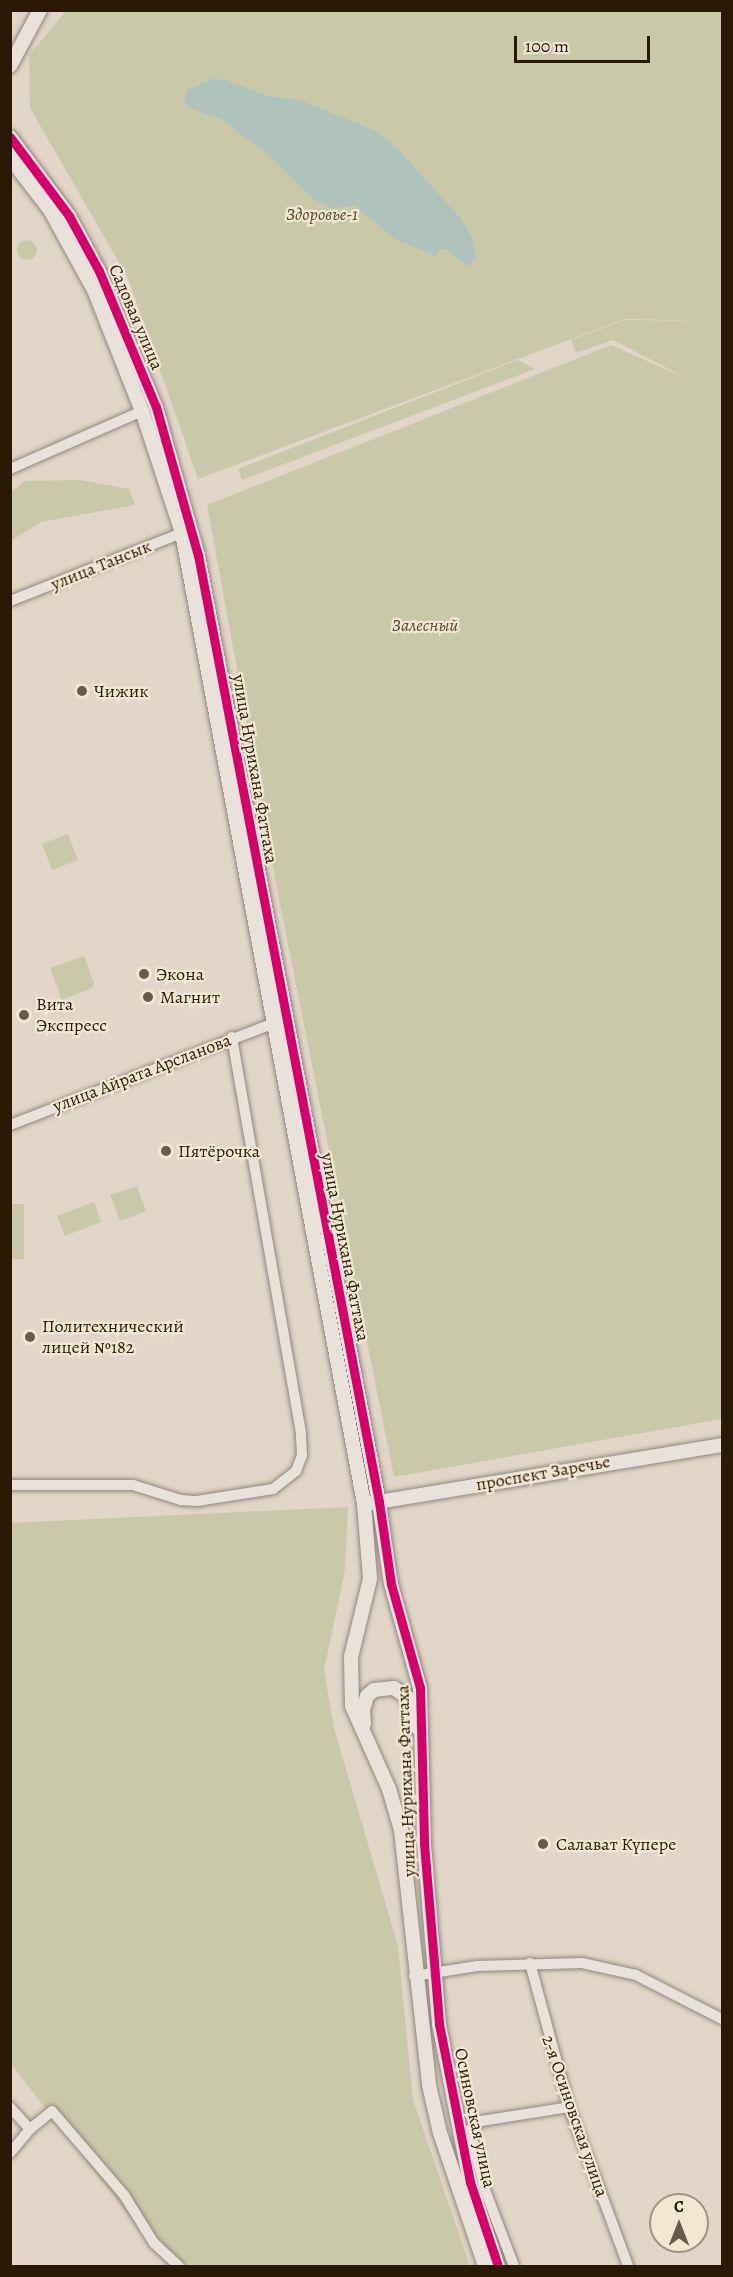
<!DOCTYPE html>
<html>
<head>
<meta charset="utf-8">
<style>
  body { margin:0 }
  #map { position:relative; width:733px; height:2277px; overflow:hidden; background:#e1d6c7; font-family:Alegreya,serif }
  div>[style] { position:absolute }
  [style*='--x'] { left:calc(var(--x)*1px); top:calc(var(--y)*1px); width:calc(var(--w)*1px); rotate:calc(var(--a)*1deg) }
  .green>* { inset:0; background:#c9c9aa }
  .round { border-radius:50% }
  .water>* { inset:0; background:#afc2bb }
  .roads { filter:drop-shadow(0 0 2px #90877d) drop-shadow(0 0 2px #90877d) }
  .minor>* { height:10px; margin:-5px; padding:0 5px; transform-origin:5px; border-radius:5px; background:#e8e2da }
  .tertiary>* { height:14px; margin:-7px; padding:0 7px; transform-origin:7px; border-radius:7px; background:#e8e2da }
  .cycleway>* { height:9px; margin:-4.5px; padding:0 4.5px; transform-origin:4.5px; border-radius:4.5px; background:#d6006c }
  .dots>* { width:16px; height:16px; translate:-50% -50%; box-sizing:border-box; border:3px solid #f3e6d3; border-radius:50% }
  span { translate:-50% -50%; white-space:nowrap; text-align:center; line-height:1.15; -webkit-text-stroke:4.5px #f3e6d3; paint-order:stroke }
  .park-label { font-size:18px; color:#534b2f; font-style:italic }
  .street-label { font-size:18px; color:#291905 }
  .poi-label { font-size:18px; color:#291905 }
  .left { translate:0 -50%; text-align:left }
  .frame { position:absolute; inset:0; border:12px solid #291905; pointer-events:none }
  .north { position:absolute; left:649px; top:2193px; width:60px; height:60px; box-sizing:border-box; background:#f3e6d3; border:2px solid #a29481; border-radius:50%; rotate:0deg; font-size:16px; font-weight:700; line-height:24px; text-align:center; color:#291905 }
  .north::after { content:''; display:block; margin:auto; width:21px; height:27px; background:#695b49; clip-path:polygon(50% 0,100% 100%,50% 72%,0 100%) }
  .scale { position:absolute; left:514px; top:36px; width:136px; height:27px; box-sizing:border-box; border:3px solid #291905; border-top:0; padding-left:8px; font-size:18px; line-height:21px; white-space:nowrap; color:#291905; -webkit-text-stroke:4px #f3e6d3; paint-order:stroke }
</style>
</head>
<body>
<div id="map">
  <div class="green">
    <div style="clip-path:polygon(66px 11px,722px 11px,722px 1419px,394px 1477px,278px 894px,207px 505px,611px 345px,688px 379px,613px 340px,576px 353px,571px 340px,625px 320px,717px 321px,625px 319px,198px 479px,128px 278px,30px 108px,29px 55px)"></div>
    <div class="round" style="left:17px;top:240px;width:20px;height:20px"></div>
    <div style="clip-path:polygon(518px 360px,535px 369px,242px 480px,238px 469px)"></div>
    <div style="clip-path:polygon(80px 480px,129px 489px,135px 505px,41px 522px,11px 541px,11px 492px,25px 481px)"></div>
    <div style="clip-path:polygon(68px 834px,78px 860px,52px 870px,42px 844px)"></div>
    <div style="clip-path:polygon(84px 956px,94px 983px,92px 988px,62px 1000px,50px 968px)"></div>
    <div style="clip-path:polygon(137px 1186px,146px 1211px,120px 1221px,110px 1195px)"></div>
    <div style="clip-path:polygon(94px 1202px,101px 1222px,65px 1236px,57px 1216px)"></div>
    <div style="clip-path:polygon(10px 1204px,24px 1204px,24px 1259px,11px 1259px)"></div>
    <div style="clip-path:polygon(348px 1507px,345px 1571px,324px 1670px,334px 1728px,398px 1946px,413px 2100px,470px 2266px,168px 2266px,11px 2064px,10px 1523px)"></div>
  </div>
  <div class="water">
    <div style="clip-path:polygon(212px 79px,226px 80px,267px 96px,300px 100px,376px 131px,399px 150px,461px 219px,473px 239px,476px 259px,467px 266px,446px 249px,440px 249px,435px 256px,394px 238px,355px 206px,331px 208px,313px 199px,268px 155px,221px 119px,190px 108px,184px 101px,187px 90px)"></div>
  </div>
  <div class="roads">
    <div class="minor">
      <div style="--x:10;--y:469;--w:144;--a:-23.7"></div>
      <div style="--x:10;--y:601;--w:193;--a:-21.6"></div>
      <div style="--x:10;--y:1125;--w:288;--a:-21.1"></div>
      <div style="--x:10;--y:1485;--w:123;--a:0"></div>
      <div style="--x:133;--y:1485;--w:50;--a:17.4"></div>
      <div style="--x:181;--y:1500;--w:16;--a:4"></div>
      <div style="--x:197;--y:1501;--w:77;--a:-9"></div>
      <div style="--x:273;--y:1489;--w:29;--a:-38"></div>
      <div style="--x:296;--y:1471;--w:17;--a:-69"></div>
      <div style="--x:302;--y:1455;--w:22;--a:-93"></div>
      <div style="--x:301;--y:1433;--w:402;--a:-99.9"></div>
      <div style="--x:530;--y:1963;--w:149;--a:74.8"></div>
      <div style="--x:569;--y:2107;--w:170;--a:69.6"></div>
      <div style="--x:414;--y:1976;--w:64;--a:-9"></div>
      <div style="--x:477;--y:1966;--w:105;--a:-1.6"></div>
      <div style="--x:582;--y:1963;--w:55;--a:12.5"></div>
      <div style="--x:636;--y:1975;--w:97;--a:27.1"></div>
      <div style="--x:10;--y:2107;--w:30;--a:48"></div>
      <div style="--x:30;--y:2129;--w:28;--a:-39"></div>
      <div style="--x:52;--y:2111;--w:111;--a:49.4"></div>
      <div style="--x:124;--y:2195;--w:57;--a:58"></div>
      <div style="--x:154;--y:2243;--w:34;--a:43"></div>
      <div style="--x:10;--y:2153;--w:31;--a:-50"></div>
      <div style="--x:514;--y:2266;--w:81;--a:-110.9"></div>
      <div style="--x:485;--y:2190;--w:62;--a:-104"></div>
      <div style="--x:470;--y:2130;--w:14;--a:-39"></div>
      <div style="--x:481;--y:2121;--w:89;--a:-9"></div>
    </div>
    <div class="tertiary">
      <div style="--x:10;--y:66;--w:64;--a:-61.8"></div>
      <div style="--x:10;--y:137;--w:99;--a:53.2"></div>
      <div style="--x:69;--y:216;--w:63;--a:61.4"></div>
      <div style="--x:99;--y:271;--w:147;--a:67.3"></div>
      <div style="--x:156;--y:407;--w:154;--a:74.2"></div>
      <div style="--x:198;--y:555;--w:964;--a:79.18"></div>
      <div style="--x:379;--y:1502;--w:83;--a:81.7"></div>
      <div style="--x:391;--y:1584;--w:108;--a:74.4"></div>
      <div style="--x:420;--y:1688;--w:156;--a:88.5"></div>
      <div style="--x:424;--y:1844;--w:181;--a:85.2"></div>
      <div style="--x:439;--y:2024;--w:161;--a:78.9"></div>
      <div style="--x:470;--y:2182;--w:89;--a:71.6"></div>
      <div style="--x:10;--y:158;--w:66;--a:52.4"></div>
      <div style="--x:50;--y:210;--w:91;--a:61.2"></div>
      <div style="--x:94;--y:290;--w:130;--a:68.4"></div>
      <div style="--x:142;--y:411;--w:128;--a:71.8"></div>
      <div style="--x:182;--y:533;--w:988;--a:79.38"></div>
      <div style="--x:364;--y:1504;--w:75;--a:85.4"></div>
      <div style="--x:370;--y:1579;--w:80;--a:103.7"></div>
      <div style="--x:351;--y:1657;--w:49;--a:88.8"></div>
      <div style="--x:352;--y:1706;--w:91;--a:66"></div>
      <div style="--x:389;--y:1789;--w:43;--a:73.7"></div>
      <div style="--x:401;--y:1830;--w:257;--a:83.7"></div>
      <div style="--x:429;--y:2085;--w:49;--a:77.1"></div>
      <div style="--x:440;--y:2133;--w:140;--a:71.3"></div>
      <div style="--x:372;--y:1503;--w:355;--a:-9.4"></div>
      <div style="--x:364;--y:1724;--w:14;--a:-94"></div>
      <div style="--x:363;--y:1710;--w:15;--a:-74"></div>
      <div style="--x:367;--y:1696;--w:9;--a:-41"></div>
      <div style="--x:374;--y:1690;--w:20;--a:-6"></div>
      <div style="--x:394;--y:1688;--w:16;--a:35"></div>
      <div style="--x:407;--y:1697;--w:31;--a:73"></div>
    </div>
  </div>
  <div class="cycleway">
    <div style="--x:10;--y:137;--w:99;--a:53.2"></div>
    <div style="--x:69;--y:216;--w:63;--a:61.4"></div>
    <div style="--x:99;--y:271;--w:147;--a:67.3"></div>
    <div style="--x:156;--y:407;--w:154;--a:74.2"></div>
    <div style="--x:198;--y:555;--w:964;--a:79.18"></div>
    <div style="--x:379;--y:1502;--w:83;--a:81.7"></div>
    <div style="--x:391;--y:1584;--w:108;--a:74.4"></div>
    <div style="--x:420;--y:1688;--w:156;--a:88.5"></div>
    <div style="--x:424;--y:1844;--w:181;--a:85.2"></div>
    <div style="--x:439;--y:2024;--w:161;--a:78.9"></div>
    <div style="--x:470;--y:2182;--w:89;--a:71.6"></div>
  </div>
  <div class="dots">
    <div style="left:82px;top:691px;background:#695b49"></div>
    <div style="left:144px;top:974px;background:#695b49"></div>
    <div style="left:148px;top:997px;background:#695b49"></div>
    <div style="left:24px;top:1015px;background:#695b49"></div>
    <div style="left:166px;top:1151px;background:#695b49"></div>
    <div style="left:30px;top:1337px;background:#695b49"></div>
    <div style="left:543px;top:1844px;background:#695b49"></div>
  </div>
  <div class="park-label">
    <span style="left:322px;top:214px">Здоровье-1</span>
    <span style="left:425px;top:625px">Залесный</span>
  </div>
  <div class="street-label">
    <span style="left:136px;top:317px;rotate:67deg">Садовая улица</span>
    <span style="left:101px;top:565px;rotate:-22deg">улица Тансык</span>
    <span style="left:255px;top:769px;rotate:80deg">улица Нурихана Фаттаха</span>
    <span style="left:142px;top:1073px;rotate:-21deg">улица Айрата Арсланова</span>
    <span style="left:345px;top:1247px;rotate:79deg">улица Нурихана Фаттаха</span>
    <span style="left:543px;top:1473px;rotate:-10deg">проспект Заречье</span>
    <span style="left:406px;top:1781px;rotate:-92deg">улица Нурихана Фаттаха</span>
    <span style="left:575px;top:2116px;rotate:71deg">2-я Осиновская улица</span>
    <span style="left:475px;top:2118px;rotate:78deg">Осиновская улица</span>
  </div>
  <div class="poi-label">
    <span class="left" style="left:94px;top:691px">Чижик</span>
    <span class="left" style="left:156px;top:974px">Экона</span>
    <span class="left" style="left:160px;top:997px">Магнит</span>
    <span class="left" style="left:36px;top:1015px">Вита<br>Экспресс</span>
    <span class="left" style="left:178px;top:1151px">Пятёрочка</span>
    <span class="left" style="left:42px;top:1337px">Политехнический<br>лицей №182</span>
    <span class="left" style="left:556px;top:1844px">Салават Күпере</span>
  </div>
  <div class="frame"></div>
  <div class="north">С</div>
  <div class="scale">100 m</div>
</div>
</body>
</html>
